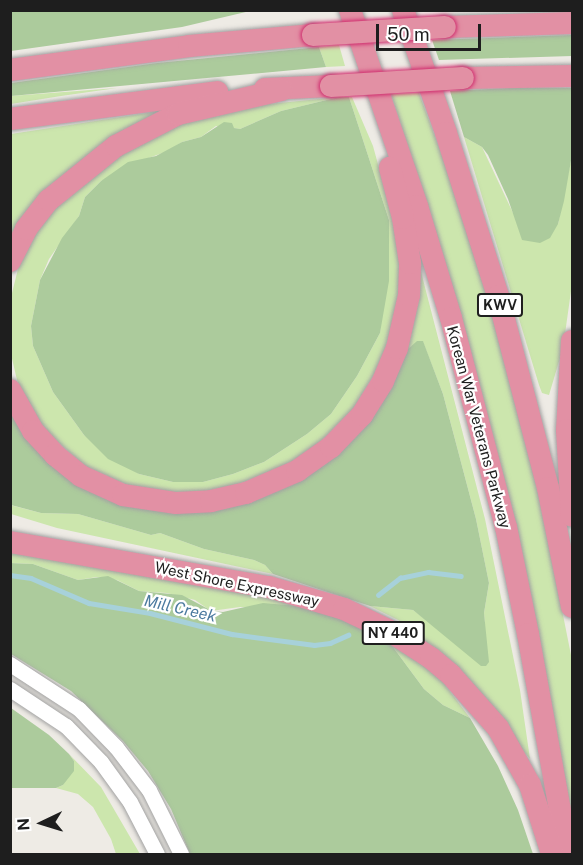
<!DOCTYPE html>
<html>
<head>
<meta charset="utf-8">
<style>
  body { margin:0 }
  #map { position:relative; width:583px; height:865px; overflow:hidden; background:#eeebe5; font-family:"Public Sans",sans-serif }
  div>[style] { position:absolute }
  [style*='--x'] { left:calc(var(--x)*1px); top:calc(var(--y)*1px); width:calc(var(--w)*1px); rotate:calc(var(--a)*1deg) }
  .grass>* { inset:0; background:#cce6ad }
  .forest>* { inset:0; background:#accb9c }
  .stream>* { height:4.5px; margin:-2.25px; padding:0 2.25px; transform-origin:2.25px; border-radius:2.25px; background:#a7d1da }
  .roads { filter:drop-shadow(0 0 2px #a2a2a2) drop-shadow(0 0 2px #a2a2a2) }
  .minor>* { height:15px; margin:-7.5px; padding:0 7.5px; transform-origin:7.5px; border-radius:7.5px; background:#fff }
  .highway>* { height:22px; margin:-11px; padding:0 11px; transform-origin:11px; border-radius:11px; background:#e290a4 }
  .bridges { filter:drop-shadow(0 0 2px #d02e6f) drop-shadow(0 0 2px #d02e6f) }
  .highway-bridge>* { height:22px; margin:-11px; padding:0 11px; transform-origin:11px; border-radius:11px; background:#e290a4 }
  span { translate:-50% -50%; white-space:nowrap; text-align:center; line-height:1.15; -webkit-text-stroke:4.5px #fff; paint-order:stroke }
  .shield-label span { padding:2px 4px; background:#fff; border:2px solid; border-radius:4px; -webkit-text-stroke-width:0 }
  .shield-label { font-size:14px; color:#1e1e1e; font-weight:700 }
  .street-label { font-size:15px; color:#1e1e1e }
  .water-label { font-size:16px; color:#4d7ba0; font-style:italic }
  .frame { position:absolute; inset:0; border:12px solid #1e1e1e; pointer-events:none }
  .north { position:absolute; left:12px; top:793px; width:60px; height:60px; -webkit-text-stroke:4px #fff; paint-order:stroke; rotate:266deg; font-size:16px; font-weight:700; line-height:24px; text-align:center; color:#1e1e1e }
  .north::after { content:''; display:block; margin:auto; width:21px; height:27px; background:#1e1e1e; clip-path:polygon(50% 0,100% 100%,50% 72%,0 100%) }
  .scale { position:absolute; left:376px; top:24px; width:105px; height:27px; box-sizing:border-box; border:3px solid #1e1e1e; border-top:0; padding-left:8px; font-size:18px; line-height:21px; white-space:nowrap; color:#1e1e1e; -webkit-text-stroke:4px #fff; paint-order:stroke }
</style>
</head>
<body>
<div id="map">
  <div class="grass">
    <div style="clip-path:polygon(339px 45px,345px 66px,326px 67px,319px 47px)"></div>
    <div style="clip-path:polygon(117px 88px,61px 96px,11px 104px,11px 96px)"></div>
    <div style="clip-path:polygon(419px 93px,466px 221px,522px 422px,543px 515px,572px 660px,572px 840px,449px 274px,391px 94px)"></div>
    <div style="clip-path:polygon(339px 97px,281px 111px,240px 129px,216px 126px,201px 137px,182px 142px,168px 151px,143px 160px,101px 181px,85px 197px,79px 216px,49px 259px,40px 280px,31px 326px,33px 346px,53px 392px,84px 435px,139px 474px,173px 482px,203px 482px,233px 474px,264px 462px,307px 434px,331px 414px,357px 376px,380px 333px,389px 220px,349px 97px,352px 97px,373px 146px,393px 219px,401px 262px,396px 316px,379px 366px,353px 409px,314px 448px,286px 465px,231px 487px,201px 492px,176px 493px,132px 487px,85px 466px,47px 432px,27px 403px,17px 380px,10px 350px,11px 297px,18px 269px,30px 242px,46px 218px,72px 192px,106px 163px,172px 126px,230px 108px)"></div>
    <div style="clip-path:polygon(160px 111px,11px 244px,11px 134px)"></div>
    <div style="clip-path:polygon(464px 137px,482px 147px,513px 213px,558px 224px,572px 155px,572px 284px,563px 348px,549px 395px,542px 393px,539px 385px)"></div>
    <div style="clip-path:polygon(420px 268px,485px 519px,520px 690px,530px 759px,446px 658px,398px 620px,370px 606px,413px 610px,433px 625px,485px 627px,484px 613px,489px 583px,476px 519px,443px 394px,423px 342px,406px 351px)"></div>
    <div style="clip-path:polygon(10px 505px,41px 513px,78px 514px,151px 535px,160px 533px,204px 549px,254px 560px,265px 565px,273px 574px,57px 528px,11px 514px)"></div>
    <div style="clip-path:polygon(10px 550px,266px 597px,309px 607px,240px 607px,211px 611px,195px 600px,167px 593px,139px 591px,117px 580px,97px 577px,78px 580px,33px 564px,11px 563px)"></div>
    <div style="clip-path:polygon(390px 643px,407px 652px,442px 681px,470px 718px,443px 705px,424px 689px)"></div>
    <div style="clip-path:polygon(69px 754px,101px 787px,140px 854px,116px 854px,111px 839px,93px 807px,78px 794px,56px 788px,63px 785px,74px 761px)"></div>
  </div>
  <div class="forest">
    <div style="clip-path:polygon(10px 11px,11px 10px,250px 11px,182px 27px,11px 51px)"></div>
    <div style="clip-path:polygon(572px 35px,572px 56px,439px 60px,432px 40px)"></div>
    <div style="clip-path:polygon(319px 47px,326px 67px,11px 96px,11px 83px,157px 63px)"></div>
    <div style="clip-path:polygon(510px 88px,572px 88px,572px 155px,564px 201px,558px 224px,550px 238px,540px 243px,522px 240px,508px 199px,488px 155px,482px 147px,464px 137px,450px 91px)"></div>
    <div style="clip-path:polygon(339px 97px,349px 97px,389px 220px,389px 281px,380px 333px,357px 376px,331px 414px,307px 434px,264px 462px,233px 474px,203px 482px,173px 482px,139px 474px,108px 459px,84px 435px,53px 392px,33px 346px,31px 326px,40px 280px,62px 238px,79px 216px,85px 197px,101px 181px,128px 162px,156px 156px,182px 142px,201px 137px,224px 122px,232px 123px,234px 128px,240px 129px,281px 111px)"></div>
    <div style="clip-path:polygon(417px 341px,423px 341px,443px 394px,476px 519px,489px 583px,484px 613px,489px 662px,486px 666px,481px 666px,413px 610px,370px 606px,273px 574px,265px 565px,254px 560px,204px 549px,160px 533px,151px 535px,78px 514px,41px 513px,11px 505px,10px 405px,120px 500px,294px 481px,406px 351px)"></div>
    <div style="clip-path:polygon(10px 563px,33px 564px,78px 580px,108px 576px,139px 591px,182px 595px,212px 611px,223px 612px,263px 603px,309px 607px,339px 616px,390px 643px,424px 689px,443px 705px,470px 718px,498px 766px,518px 810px,533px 854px,190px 854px,171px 809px,148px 771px,123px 741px,71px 691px,11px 654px)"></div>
    <div style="clip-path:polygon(11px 708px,49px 735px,69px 754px,74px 761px,74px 771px,63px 785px,56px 788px,11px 788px)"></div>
  </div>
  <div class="stream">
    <div style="--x:10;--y:575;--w:21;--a:8"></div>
    <div style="--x:31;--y:578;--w:63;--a:23.3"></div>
    <div style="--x:89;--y:603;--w:62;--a:9.3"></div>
    <div style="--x:150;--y:613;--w:85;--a:14.4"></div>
    <div style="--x:232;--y:634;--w:83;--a:7.6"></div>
    <div style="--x:314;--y:645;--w:16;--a:-7"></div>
    <div style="--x:330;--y:643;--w:20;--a:-24"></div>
    <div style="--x:378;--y:595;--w:28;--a:-38"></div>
    <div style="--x:400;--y:578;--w:29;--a:-12"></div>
    <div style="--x:428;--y:572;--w:33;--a:7"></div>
  </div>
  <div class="roads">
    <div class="minor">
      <div style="--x:10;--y:664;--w:82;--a:33.1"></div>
      <div style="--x:79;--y:709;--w:53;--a:45.8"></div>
      <div style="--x:116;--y:747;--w:54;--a:52.5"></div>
      <div style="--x:149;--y:790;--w:72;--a:63.4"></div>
      <div style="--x:10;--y:689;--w:67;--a:33.5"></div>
      <div style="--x:66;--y:726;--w:50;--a:45.8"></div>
      <div style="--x:101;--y:762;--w:49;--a:54.1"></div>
      <div style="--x:130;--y:802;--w:59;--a:62.6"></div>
    </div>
    <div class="highway">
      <div style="--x:350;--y:10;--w:207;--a:71.1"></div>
      <div style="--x:417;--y:206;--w:117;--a:73.1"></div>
      <div style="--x:451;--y:318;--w:216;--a:75.3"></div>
      <div style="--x:506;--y:527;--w:109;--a:78.4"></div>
      <div style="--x:528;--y:634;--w:224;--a:79.7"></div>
      <div style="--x:403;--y:10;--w:130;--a:70.7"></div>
      <div style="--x:446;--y:133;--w:171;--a:72.3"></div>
      <div style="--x:498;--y:296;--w:198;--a:75.4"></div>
      <div style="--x:548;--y:488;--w:121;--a:78.6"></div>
      <div style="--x:445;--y:27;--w:127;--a:-1.8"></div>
      <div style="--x:10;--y:70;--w:181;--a:-7.6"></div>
      <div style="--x:189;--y:46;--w:124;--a:-5.1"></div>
      <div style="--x:463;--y:78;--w:109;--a:-1.1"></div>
      <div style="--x:265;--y:89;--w:66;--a:-2.6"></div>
      <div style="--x:10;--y:119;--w:209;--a:-7.4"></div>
      <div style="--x:10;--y:261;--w:36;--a:-63"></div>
      <div style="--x:26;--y:229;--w:37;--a:-52"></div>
      <div style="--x:49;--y:200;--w:86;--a:-38.9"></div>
      <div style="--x:116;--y:146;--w:70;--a:-27.3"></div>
      <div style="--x:178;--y:114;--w:106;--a:-13.1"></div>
      <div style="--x:572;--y:341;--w:89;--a:93.2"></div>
      <div style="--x:567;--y:430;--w:86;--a:86.7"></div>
      <div style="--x:10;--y:390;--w:47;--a:60.7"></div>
      <div style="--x:33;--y:431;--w:33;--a:47"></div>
      <div style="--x:55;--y:455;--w:33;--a:39"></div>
      <div style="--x:81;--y:476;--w:46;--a:24.3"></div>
      <div style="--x:123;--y:495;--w:54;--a:8.6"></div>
      <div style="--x:176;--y:503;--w:35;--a:-3"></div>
      <div style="--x:211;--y:501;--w:36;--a:-13"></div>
      <div style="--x:246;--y:493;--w:56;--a:-23.3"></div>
      <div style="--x:297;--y:471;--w:42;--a:-35.2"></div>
      <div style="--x:331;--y:447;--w:45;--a:-45.9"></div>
      <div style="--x:362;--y:415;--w:40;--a:-58"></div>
      <div style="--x:383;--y:381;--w:36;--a:-67"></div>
      <div style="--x:397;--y:348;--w:54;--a:-77.2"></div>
      <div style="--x:409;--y:295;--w:32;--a:-88"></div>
      <div style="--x:410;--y:263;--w:46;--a:-98.8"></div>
      <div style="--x:403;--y:218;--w:52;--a:-104.6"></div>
      <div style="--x:10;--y:542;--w:263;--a:9.9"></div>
      <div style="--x:269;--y:587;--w:78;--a:16.3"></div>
      <div style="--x:344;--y:609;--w:49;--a:25.5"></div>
      <div style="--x:388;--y:630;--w:51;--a:33.1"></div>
      <div style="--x:431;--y:658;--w:26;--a:40"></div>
      <div style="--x:451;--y:675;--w:71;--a:48.4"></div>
      <div style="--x:498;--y:728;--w:65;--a:60.7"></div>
      <div style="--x:530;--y:785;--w:72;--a:72.3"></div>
    </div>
  </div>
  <div class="bridges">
    <div class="highway-bridge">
      <div style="--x:313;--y:35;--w:132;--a:-3.5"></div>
      <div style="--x:331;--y:86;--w:132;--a:-3.5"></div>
    </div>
  </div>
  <div class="shield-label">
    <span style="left:500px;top:305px">KWV</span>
    <span style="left:393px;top:633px">NY 440</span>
  </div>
  <div class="street-label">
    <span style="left:479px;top:427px;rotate:75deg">Korean War Veterans Parkway</span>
    <span style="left:237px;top:584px;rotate:12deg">West Shore Expressway</span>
  </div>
  <div class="water-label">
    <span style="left:180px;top:609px;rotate:13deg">Mill Creek</span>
  </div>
  <div class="frame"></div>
  <div class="north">N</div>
  <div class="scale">50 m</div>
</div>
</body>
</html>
